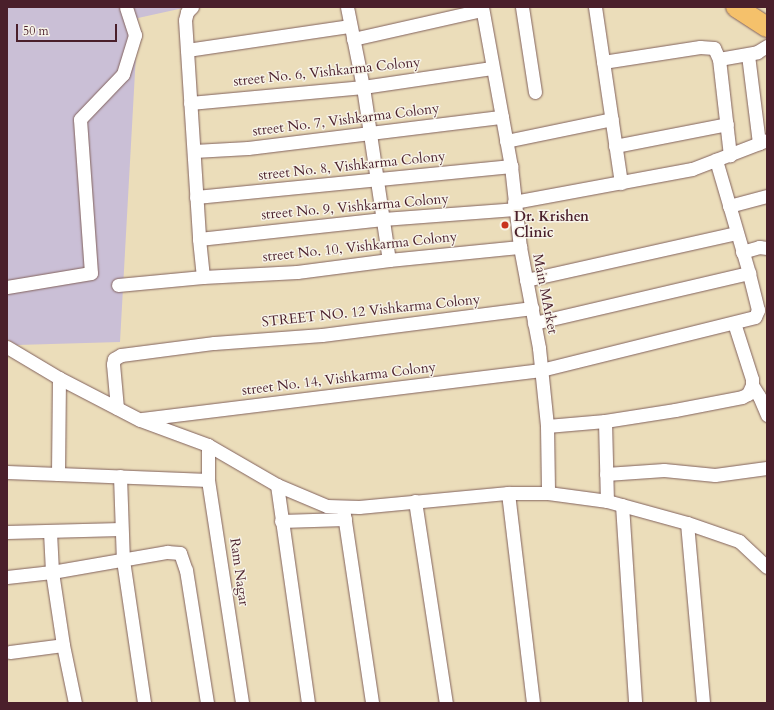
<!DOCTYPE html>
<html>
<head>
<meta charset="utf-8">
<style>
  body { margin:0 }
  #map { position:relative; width:774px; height:710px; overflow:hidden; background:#ebddba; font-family:Cardo,serif }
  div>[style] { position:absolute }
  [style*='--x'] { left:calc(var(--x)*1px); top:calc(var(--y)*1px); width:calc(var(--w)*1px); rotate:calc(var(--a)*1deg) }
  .industrial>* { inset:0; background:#cabfd6 }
  .roads { filter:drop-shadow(0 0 1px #82625d) drop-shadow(0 0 1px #82625d) }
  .minor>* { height:13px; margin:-6.5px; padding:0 6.5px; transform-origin:6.5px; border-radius:6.5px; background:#fff }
  .primary>* { height:20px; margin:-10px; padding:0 10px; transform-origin:10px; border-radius:10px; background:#f5c16b }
  .dots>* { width:11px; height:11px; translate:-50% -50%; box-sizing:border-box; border:2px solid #f7f3e8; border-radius:50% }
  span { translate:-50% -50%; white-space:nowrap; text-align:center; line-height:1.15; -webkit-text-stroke:3px #f7f3e8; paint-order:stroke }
  .street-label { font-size:14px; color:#4a1f2b }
  .poi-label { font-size:14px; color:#4a1f2b; font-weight:700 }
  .left { translate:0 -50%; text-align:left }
  .frame { position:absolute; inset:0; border:8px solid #4a1f2b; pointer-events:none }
  .scale { position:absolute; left:16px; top:24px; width:101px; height:18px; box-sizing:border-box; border:2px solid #4a1f2b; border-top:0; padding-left:5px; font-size:12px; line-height:14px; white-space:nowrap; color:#4a1f2b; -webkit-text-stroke:3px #f7f3e8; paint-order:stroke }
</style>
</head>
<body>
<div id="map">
  <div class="industrial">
    <div style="clip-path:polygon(7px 7px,188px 7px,138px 18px,120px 342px,17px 345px,7px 339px)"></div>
  </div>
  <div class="roads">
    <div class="minor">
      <div style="--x:192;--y:7;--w:7;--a:135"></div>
      <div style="--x:187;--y:12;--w:8;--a:104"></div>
      <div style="--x:185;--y:20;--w:219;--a:86.3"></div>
      <div style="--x:199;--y:239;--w:38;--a:84"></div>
      <div style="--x:347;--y:7;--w:82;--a:78.7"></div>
      <div style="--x:363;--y:87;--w:175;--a:81.5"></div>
      <div style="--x:482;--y:7;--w:162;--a:79.7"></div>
      <div style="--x:511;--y:166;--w:81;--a:83.7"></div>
      <div style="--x:520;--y:247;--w:103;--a:79.3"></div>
      <div style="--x:539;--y:348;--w:78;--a:84.1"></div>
      <div style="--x:547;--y:426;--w:67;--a:89.1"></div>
      <div style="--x:522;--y:7;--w:86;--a:81.3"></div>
      <div style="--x:595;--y:7;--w:178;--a:81.6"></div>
      <div style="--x:353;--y:39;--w:132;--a:-12.7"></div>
      <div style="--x:187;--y:50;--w:165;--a:-8.4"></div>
      <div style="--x:748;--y:55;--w:89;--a:82.9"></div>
      <div style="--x:719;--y:59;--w:39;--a:-10"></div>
      <div style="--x:757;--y:52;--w:12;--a:-31"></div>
      <div style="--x:603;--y:62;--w:98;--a:-8.8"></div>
      <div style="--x:700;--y:47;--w:14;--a:4"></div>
      <div style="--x:714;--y:48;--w:12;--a:66"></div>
      <div style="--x:719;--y:59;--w:97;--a:83.5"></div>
      <div style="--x:190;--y:103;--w:174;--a:-5.3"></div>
      <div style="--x:363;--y:87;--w:130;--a:-8.4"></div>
      <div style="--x:506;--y:141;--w:108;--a:-11.7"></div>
      <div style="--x:615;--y:146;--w:114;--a:-11.1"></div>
      <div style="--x:194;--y:151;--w:54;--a:-3.2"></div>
      <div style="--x:248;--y:148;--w:256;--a:-7"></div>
      <div style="--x:196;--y:197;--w:317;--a:-5.6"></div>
      <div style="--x:514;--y:202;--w:181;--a:-10.5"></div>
      <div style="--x:692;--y:169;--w:80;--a:-21.1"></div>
      <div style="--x:729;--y:206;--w:39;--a:-15"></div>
      <div style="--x:199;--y:239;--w:185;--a:-6.2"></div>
      <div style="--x:383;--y:219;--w:132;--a:-4.3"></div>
      <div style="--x:742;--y:252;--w:18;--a:-16"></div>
      <div style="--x:759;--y:247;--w:8;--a:7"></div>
      <div style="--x:526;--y:280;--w:216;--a:-12.6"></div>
      <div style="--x:118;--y:285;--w:85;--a:-5.4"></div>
      <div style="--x:203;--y:277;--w:94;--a:-3"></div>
      <div style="--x:297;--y:272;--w:93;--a:-7.4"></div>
      <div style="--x:389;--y:260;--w:132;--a:-5.7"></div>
      <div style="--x:7;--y:287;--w:85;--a:-9.5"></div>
      <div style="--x:91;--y:273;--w:154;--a:-94.1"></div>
      <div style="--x:80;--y:119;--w:62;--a:-46.3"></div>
      <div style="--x:123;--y:74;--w:41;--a:-72.9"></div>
      <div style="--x:135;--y:35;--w:29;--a:-108"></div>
      <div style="--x:534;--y:323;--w:221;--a:-13.1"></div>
      <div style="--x:7;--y:347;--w:61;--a:30.8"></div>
      <div style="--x:59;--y:378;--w:91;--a:27.4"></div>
      <div style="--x:140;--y:420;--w:72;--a:20.2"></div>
      <div style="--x:208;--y:445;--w:80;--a:30.1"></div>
      <div style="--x:277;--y:485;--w:54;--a:22.8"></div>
      <div style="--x:327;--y:506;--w:32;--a:2"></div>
      <div style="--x:359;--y:507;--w:150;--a:-5.4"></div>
      <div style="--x:508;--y:493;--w:40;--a:0"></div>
      <div style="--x:548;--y:493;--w:60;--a:7.7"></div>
      <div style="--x:607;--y:501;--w:83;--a:15.4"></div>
      <div style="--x:687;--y:523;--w:55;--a:19.1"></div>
      <div style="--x:739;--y:541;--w:38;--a:43"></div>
      <div style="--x:59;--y:378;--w:96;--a:90.6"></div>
      <div style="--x:58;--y:474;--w:150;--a:2.3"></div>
      <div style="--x:752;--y:385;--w:13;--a:58"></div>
      <div style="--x:759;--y:396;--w:21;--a:67"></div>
      <div style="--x:117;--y:408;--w:44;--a:-95.2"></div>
      <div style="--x:113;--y:364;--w:5;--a:-79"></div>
      <div style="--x:114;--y:359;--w:8;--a:-30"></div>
      <div style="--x:121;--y:355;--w:94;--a:-7.4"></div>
      <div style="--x:214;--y:343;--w:108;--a:-4.2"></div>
      <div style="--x:322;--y:335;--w:212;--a:-7.3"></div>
      <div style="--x:142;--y:419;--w:402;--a:-7"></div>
      <div style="--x:541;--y:370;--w:220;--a:-13.9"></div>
      <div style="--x:755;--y:317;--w:8;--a:-67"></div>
      <div style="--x:758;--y:310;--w:38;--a:-104"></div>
      <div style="--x:749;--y:273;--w:118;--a:-106.3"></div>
      <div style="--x:605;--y:421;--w:80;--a:88.6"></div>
      <div style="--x:547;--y:426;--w:58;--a:-4.9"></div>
      <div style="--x:605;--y:421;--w:71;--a:-8.9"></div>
      <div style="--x:675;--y:410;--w:68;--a:-11"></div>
      <div style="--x:742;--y:397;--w:7;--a:-27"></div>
      <div style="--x:748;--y:394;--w:10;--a:-66"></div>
      <div style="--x:752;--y:385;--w:6;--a:-90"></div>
      <div style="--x:752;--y:379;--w:59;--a:-107.8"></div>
      <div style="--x:208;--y:445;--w:35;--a:90"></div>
      <div style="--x:208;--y:480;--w:226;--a:81.3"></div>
      <div style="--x:7;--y:472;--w:51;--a:2.2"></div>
      <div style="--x:606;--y:474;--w:58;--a:-3.9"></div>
      <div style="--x:664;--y:470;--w:51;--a:5.6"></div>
      <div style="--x:715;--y:475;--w:52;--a:-7.7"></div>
      <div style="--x:120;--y:476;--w:84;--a:88"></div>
      <div style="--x:123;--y:560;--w:145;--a:81.6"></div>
      <div style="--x:277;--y:485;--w:220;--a:81.9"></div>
      <div style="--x:508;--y:493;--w:211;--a:83.2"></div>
      <div style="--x:415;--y:501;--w:204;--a:81.3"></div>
      <div style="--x:622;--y:505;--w:198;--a:86.2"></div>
      <div style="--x:343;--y:508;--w:197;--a:81.5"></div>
      <div style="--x:281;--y:521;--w:64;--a:-1.8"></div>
      <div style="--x:687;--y:523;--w:181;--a:84.9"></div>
      <div style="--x:7;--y:532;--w:114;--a:-1.5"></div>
      <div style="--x:50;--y:532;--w:40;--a:87.1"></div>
      <div style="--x:52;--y:572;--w:74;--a:81.4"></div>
      <div style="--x:63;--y:645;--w:59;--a:78.3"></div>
      <div style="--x:7;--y:577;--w:45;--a:-6.3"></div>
      <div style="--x:52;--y:572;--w:117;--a:-9.9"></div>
      <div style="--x:167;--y:552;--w:13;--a:4"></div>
      <div style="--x:180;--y:553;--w:18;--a:71"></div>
      <div style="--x:186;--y:570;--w:135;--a:81"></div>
      <div style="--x:10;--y:652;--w:53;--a:-7.5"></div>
    </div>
    <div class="primary">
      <div style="--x:736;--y:7;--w:37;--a:33"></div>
    </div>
  </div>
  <div class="dots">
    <div style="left:505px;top:225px;background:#c8321e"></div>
  </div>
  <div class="street-label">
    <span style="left:327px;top:72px;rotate:-6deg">street No. 6, Vishkarma Colony</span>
    <span style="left:346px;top:120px;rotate:-7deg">street No. 7, Vishkarma Colony</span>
    <span style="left:352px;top:166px;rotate:-6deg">street No. 8, Vishkarma Colony</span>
    <span style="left:355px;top:207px;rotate:-5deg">street No. 9, Vishkarma Colony</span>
    <span style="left:360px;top:247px;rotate:-6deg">street No. 10, Vishkarma Colony</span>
    <span style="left:545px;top:294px;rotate:79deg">Main MArket</span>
    <span style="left:371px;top:311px;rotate:-6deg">STREET NO. 12 Vishkarma Colony</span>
    <span style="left:339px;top:379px;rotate:-7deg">street No. 14, Vishkarma Colony</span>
    <span style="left:239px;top:572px;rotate:82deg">Ram Nagar</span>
  </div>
  <div class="poi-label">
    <span class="left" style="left:514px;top:225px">Dr. Krishen<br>Clinic</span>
  </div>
  <div class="frame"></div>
  <div class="scale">50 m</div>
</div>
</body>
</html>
